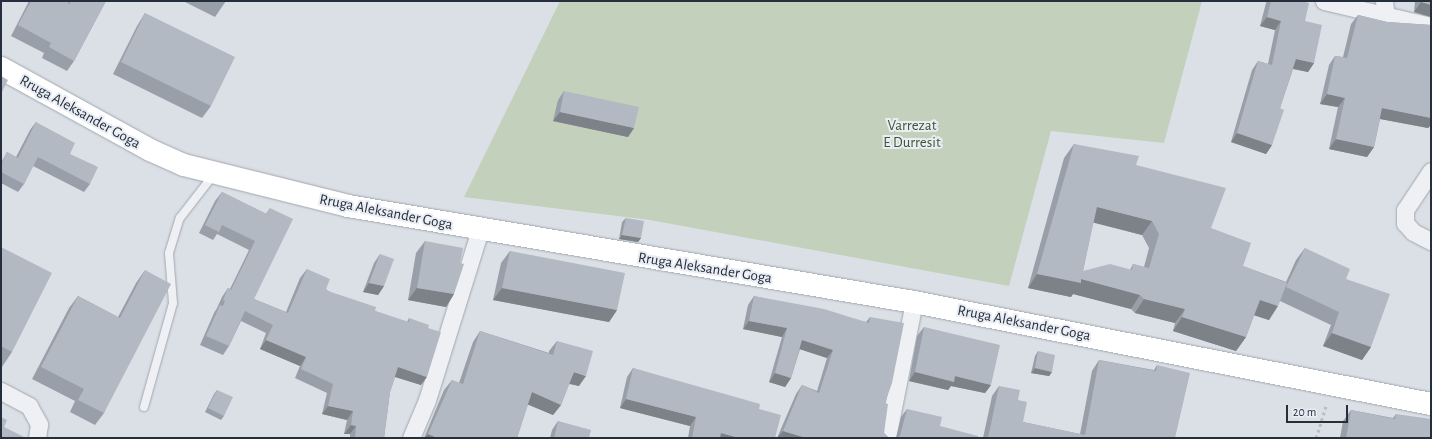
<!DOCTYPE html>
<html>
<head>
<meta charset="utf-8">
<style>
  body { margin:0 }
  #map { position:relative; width:1432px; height:439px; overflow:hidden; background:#dbe0e6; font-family:"Alegreya Sans",sans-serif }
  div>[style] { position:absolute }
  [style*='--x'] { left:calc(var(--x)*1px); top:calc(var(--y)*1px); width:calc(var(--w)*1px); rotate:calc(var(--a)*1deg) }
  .green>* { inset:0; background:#c2d0bc }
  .path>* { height:2.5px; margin-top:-1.25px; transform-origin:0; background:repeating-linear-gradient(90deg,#babec4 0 3px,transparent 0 6px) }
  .roads { filter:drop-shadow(0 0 1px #a1a7b0) drop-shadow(0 0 1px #a1a7b0) }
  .service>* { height:8px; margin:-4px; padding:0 4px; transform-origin:4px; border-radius:4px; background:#eef0f4 }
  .minor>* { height:17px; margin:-8.5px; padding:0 8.5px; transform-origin:8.5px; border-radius:8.5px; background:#eef0f4 }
  .primary>* { height:22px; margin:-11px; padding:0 11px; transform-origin:11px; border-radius:11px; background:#fff }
  .wall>* { inset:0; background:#999fa8 }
  .shaded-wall>* { inset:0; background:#7d8288 }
  .building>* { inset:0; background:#b2b9c3 }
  span { translate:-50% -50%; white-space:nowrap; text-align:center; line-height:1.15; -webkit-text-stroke:4px #eaeef4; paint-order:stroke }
  .street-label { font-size:15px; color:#252e3c }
  .park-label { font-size:15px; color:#3a5832 }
  .frame { position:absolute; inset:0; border:2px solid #252e3c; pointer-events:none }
  .scale { position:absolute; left:1286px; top:405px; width:62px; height:18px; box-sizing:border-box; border:2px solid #252e3c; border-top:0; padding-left:5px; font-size:12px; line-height:14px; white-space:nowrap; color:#252e3c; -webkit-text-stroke:3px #eaeef4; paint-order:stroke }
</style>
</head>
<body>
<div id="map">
  <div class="green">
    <div style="clip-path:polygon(560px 1px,1202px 1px,1164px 143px,1051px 131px,1009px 286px,650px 220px,464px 197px)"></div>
  </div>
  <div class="path">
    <div style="--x:1316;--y:438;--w:34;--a:-73"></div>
  </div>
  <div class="roads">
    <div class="service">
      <div style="--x:144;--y:407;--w:108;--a:-74.4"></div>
      <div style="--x:173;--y:303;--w:50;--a:-94.6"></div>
      <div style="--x:169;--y:253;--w:37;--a:-73"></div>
      <div style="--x:180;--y:218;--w:56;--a:-52.3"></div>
    </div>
    <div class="minor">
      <div style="--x:1324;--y:1;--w:110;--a:13.2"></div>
      <div style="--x:1384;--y:1;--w:16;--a:83"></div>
      <div style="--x:1431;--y:171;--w:47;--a:123.7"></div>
      <div style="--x:1405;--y:210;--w:13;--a:90"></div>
      <div style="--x:1405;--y:223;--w:12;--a:48"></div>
      <div style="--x:1413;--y:232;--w:20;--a:27"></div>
      <div style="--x:1;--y:391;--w:32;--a:28"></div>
      <div style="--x:29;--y:406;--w:21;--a:61"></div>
      <div style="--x:39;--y:424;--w:14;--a:98"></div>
      <div style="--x:411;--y:438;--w:41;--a:-67.2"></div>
      <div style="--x:427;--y:400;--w:178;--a:-72.7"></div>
      <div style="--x:887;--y:438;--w:139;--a:-78.8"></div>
    </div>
    <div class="primary">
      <div style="--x:1;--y:68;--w:170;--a:28.8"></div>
      <div style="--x:150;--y:150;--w:37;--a:24"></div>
      <div style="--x:184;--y:165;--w:169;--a:14"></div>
      <div style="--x:348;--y:206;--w:574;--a:9.63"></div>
      <div style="--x:914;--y:302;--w:527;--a:11.16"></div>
    </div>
  </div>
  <div class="wall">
    <div style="clip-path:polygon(29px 1px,63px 1px,67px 3px,69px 1px,106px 1px,74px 61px,67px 71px,42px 58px,44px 53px,11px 36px)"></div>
    <div style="clip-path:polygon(183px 1px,226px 1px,215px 17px)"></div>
    <div style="clip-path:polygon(1267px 1px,1301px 1px,1314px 63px,1308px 72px,1293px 69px,1280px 108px,1272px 145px,1266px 154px,1231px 142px,1252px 70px,1258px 61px,1268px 64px,1275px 30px,1260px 26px,1266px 3px)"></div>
    <div style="clip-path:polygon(1415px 1px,1431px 1px,1431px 17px,1414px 12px)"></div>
    <div style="clip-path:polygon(145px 13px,211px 106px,202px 118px,113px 74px,137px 26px)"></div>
    <div style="clip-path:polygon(1358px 15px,1387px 22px,1431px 25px,1431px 125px,1428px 128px,1380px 119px,1374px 147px,1367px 157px,1329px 149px,1338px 107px,1320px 104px,1329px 65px,1335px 56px,1343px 57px,1351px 24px)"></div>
    <div style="clip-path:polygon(564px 91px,634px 128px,628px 137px,553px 121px,558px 100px)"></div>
    <div style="clip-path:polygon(36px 122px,70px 154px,90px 184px,84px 192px,33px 166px,24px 184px,18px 192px,1px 183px,1px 162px,2px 161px,7px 152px,16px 157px,30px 130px)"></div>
    <div style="clip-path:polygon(evenodd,1074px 144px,1136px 165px,1211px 228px,1243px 266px,1286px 282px,1296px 260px,1305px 248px,1346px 279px,1371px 347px,1362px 360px,1323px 346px,1331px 325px,1280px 301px,1269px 320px,1254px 315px,1246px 337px,1236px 351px,1173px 331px,1175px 323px,1135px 313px,1131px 309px,1073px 294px,1071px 297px,1028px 288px,1064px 158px,1074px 144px,1093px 222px,1142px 235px,1149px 248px,1144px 267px,1133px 264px,1130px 270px,1083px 271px,1093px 222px)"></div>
    <div style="clip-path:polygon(222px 192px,266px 214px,270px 208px,254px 299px,286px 312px,300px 278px,307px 269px,326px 289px,328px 291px,375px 311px,407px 322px,409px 318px,428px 328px,421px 385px,395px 377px,390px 392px,384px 438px,350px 438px,350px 434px,344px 434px,347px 420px,322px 414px,327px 393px,295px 378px,300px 366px,260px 349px,266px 333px,241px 321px,229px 346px,223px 355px,200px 345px,214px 313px,217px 308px,222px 297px,228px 288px,230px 289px,249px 250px,217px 234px,213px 240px,199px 233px,215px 201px)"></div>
    <div style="clip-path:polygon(626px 218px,641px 238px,638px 242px,619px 239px,622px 222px)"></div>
    <div style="clip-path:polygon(425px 241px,454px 294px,446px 307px,408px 300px,416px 253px)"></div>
    <div style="clip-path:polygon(1px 247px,12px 352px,2px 367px,1px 366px)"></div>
    <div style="clip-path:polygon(510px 251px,617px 310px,609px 322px,493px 300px,501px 263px)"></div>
    <div style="clip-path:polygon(380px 254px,384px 286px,378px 295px,363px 292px,374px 263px)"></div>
    <div style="clip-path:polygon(145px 270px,104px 413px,95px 425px,70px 412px,75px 401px,32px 379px,69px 308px,78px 296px,118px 317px,136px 283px)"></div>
    <div style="clip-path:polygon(754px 296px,866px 322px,870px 317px,885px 403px,884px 433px,889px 438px,777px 438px,796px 394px,802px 385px,817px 391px,827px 358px,800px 349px,791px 378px,785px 387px,769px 382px,782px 337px,743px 329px,748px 305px)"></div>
    <div style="clip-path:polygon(924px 327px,991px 385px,985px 393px,951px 386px,948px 390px,909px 381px,917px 336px)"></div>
    <div style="clip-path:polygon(480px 331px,549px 353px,549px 351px,557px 341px,579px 386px,569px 384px,561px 405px,553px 415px,528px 404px,517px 438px,424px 438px,444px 390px,452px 380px,459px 383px,473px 342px)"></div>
    <div style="clip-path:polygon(1038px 351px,1052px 372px,1049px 376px,1031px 373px,1035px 356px)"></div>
    <div style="clip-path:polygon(1099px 360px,1154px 370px,1157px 365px,1175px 438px,983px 438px,992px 396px,999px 386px,1018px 400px,1023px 422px,1080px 434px,1092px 371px)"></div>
    <div style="clip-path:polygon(633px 368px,759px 409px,775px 438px,688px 438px,690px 426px,620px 408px,627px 377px)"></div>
    <div style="clip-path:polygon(217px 390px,224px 416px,221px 420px,205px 412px,214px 394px)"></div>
    <div style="clip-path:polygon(907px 409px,940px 426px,896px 438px,901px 417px)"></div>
    <div style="clip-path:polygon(1351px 410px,1393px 418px,1396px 414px,1431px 438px,1340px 438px,1343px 421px)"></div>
    <div style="clip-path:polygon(558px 421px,589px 438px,550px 438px,552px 430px)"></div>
  </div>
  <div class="shaded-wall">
    <div style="clip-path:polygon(1421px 2px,1431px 5px,1431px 17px,1414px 12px)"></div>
    <div style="clip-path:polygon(1267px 17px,1281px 21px,1275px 30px,1260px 26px)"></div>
    <div style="clip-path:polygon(1296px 59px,1314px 63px,1308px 72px,1289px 68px)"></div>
    <div style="clip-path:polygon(1327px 94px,1345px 98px,1338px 107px,1320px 104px)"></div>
    <div style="clip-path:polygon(1382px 108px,1431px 118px,1431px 125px,1428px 128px,1375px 118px)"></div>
    <div style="clip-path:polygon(560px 112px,634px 128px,628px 137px,553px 121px)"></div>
    <div style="clip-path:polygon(1237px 133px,1272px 145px,1266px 154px,1231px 142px)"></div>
    <div style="clip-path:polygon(1336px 139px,1374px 147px,1367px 157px,1329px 149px)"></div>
    <div style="clip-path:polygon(1097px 207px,1152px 221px,1142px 235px,1087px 221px)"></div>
    <div style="clip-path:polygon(622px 235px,641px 238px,638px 242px,619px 239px)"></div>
    <div style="clip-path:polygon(1037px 274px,1081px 279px,1140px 295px,1131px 309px,1073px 294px,1071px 297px,1028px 288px)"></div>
    <div style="clip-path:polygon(369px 283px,384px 286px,378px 295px,363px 292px)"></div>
    <div style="clip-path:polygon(417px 288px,454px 294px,446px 307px,408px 300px)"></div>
    <div style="clip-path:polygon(502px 288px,617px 310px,609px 322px,493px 300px)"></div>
    <div style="clip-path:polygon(1144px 299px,1185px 309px,1175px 323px,1135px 313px)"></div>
    <div style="clip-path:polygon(1260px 300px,1278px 306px,1269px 320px,1250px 314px)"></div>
    <div style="clip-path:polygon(1182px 317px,1246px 337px,1236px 351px,1173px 331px)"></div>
    <div style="clip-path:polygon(749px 321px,787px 328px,782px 337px,743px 329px)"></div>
    <div style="clip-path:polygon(1332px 333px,1371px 347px,1362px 360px,1323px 346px)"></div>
    <div style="clip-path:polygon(266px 340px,306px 357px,300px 366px,260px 349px)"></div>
    <div style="clip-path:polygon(802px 340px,833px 350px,827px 358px,796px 348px)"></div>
    <div style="clip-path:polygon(398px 367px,427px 377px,421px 385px,392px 376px)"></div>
    <div style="clip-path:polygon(1035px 368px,1052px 372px,1049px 376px,1031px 373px)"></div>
    <div style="clip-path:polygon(574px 372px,586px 376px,579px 386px,567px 383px)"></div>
    <div style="clip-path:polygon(915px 372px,955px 376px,991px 385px,985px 393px,951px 386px,948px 390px,909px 381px)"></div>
    <div style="clip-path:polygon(775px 373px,791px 378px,785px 387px,769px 382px)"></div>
    <div style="clip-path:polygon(532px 392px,561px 405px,553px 415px,524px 403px)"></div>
    <div style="clip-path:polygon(626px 399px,696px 417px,690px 426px,620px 408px)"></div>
    <div style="clip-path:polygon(328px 406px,353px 411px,347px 420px,322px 414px)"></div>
    <div style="clip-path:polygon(351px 425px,356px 426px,350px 434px,344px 434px)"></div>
    <div style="clip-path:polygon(783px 431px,806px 438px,777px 438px)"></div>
    <div style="clip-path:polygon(721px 433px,739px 438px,718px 438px)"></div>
    <div style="clip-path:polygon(428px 434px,437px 438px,425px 438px)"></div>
  </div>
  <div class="building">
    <div style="clip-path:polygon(31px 1px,63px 1px,69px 4px,71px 1px,106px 1px,74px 61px,49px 47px,51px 43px,18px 25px)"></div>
    <div style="clip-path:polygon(1271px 1px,1301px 1px,1309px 3px,1305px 21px,1322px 25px,1314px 63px,1296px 59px,1280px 108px,1284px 110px,1272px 145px,1237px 133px,1258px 61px,1272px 65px,1281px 21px,1267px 17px)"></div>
    <div style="clip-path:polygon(1421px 1px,1431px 1px,1431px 5px,1421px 2px)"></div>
    <div style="clip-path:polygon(145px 13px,235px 57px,211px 106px,121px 62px)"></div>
    <div style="clip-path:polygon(1358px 15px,1387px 22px,1431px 25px,1431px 118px,1382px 108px,1374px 147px,1336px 139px,1345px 98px,1327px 94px,1335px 56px,1347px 58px)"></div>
    <div style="clip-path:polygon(1px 76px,8px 80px,1px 94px)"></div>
    <div style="clip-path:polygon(564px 91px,639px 107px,634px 128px,560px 112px)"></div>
    <div style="clip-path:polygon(36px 122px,75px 143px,70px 154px,98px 167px,90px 184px,38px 157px,24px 184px,1px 172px,1px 165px,7px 152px,18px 158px)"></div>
    <div style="clip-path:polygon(evenodd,1074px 144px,1139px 156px,1136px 165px,1226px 188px,1211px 228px,1251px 243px,1243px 266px,1287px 283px,1278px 306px,1260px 300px,1246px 337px,1182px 317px,1185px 309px,1144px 299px,1140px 295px,1081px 279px,1081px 283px,1037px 274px,1074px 144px,1097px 207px,1152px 221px,1159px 234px,1149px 268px,1133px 264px,1132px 270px,1110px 264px,1083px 271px,1097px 207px)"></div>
    <div style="clip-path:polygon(222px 192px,267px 214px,270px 208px,293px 219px,254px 299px,288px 313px,307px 269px,330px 279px,326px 289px,328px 291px,376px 307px,375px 311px,409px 322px,409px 318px,429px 325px,428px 328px,441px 332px,427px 377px,398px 367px,390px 392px,384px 438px,355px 438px,356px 426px,351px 425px,353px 411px,328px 406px,333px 384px,301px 369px,306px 357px,266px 340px,273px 325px,245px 311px,229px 346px,206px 336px,220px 305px,223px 306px,225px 301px,223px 300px,228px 288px,231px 290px,255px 241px,222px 225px,219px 232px,205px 225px)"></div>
    <div style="clip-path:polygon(626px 218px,644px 221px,641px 238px,622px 235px)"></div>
    <div style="clip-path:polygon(425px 241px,463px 248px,460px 263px,464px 264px,454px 294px,417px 288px)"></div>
    <div style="clip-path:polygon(1px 247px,52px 273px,12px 352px,1px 346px)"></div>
    <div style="clip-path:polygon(1305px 248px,1350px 269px,1346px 279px,1390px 294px,1371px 347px,1332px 333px,1339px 312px,1286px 287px)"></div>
    <div style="clip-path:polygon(510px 251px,625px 273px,617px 310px,502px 288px)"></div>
    <div style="clip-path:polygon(380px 254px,394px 259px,384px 286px,369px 283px)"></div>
    <div style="clip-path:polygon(145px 270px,171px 284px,104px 413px,78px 400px,84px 389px,41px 367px,78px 296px,120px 318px)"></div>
    <div style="clip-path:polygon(754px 296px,824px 309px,869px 323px,870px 317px,904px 323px,892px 383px,885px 403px,888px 404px,884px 433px,889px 438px,806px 438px,783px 431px,802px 385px,819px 393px,833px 350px,802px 340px,791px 378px,775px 373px,787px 328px,749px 321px)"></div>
    <div style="clip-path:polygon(924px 327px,1000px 345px,991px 385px,955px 376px,954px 382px,915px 372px)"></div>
    <div style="clip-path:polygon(480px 331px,553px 355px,557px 341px,593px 351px,586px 376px,574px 372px,561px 405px,532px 392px,517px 438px,437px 438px,428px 434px,452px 380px,463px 384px)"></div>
    <div style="clip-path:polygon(1038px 351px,1055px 355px,1052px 372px,1035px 368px)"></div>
    <div style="clip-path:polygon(1099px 360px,1156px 371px,1157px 365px,1190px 373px,1175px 438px,988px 438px,999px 386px,1020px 390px,1018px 400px,1027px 402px,1023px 422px,1085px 435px)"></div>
    <div style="clip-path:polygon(633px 368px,760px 404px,759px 409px,781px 415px,775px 438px,739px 438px,721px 433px,720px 438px,692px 438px,696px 417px,626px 399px)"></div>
    <div style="clip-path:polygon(217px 390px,233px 397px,224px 416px,208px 408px)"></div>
    <div style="clip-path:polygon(907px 409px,942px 417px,940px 426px,978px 436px,978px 438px,895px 438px,900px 436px)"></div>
    <div style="clip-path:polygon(1351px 410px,1395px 419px,1396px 414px,1431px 419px,1431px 438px,1346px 438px)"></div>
    <div style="clip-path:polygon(1px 417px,7px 420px,4px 427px,26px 438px,1px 438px)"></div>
    <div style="clip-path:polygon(558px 421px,591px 430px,589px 438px,554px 438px)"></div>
  </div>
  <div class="street-label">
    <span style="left:80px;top:112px;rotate:29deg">Rruga Aleksander Goga</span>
    <span style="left:386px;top:212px;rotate:11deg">Rruga Aleksander Goga</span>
    <span style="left:705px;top:268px;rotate:9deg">Rruga Aleksander Goga</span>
    <span style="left:1024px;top:323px;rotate:11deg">Rruga Aleksander Goga</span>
  </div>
  <div class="park-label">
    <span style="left:912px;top:134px">Varrezat<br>E Durresit</span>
  </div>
  <div class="frame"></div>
  <div class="scale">20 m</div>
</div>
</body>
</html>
